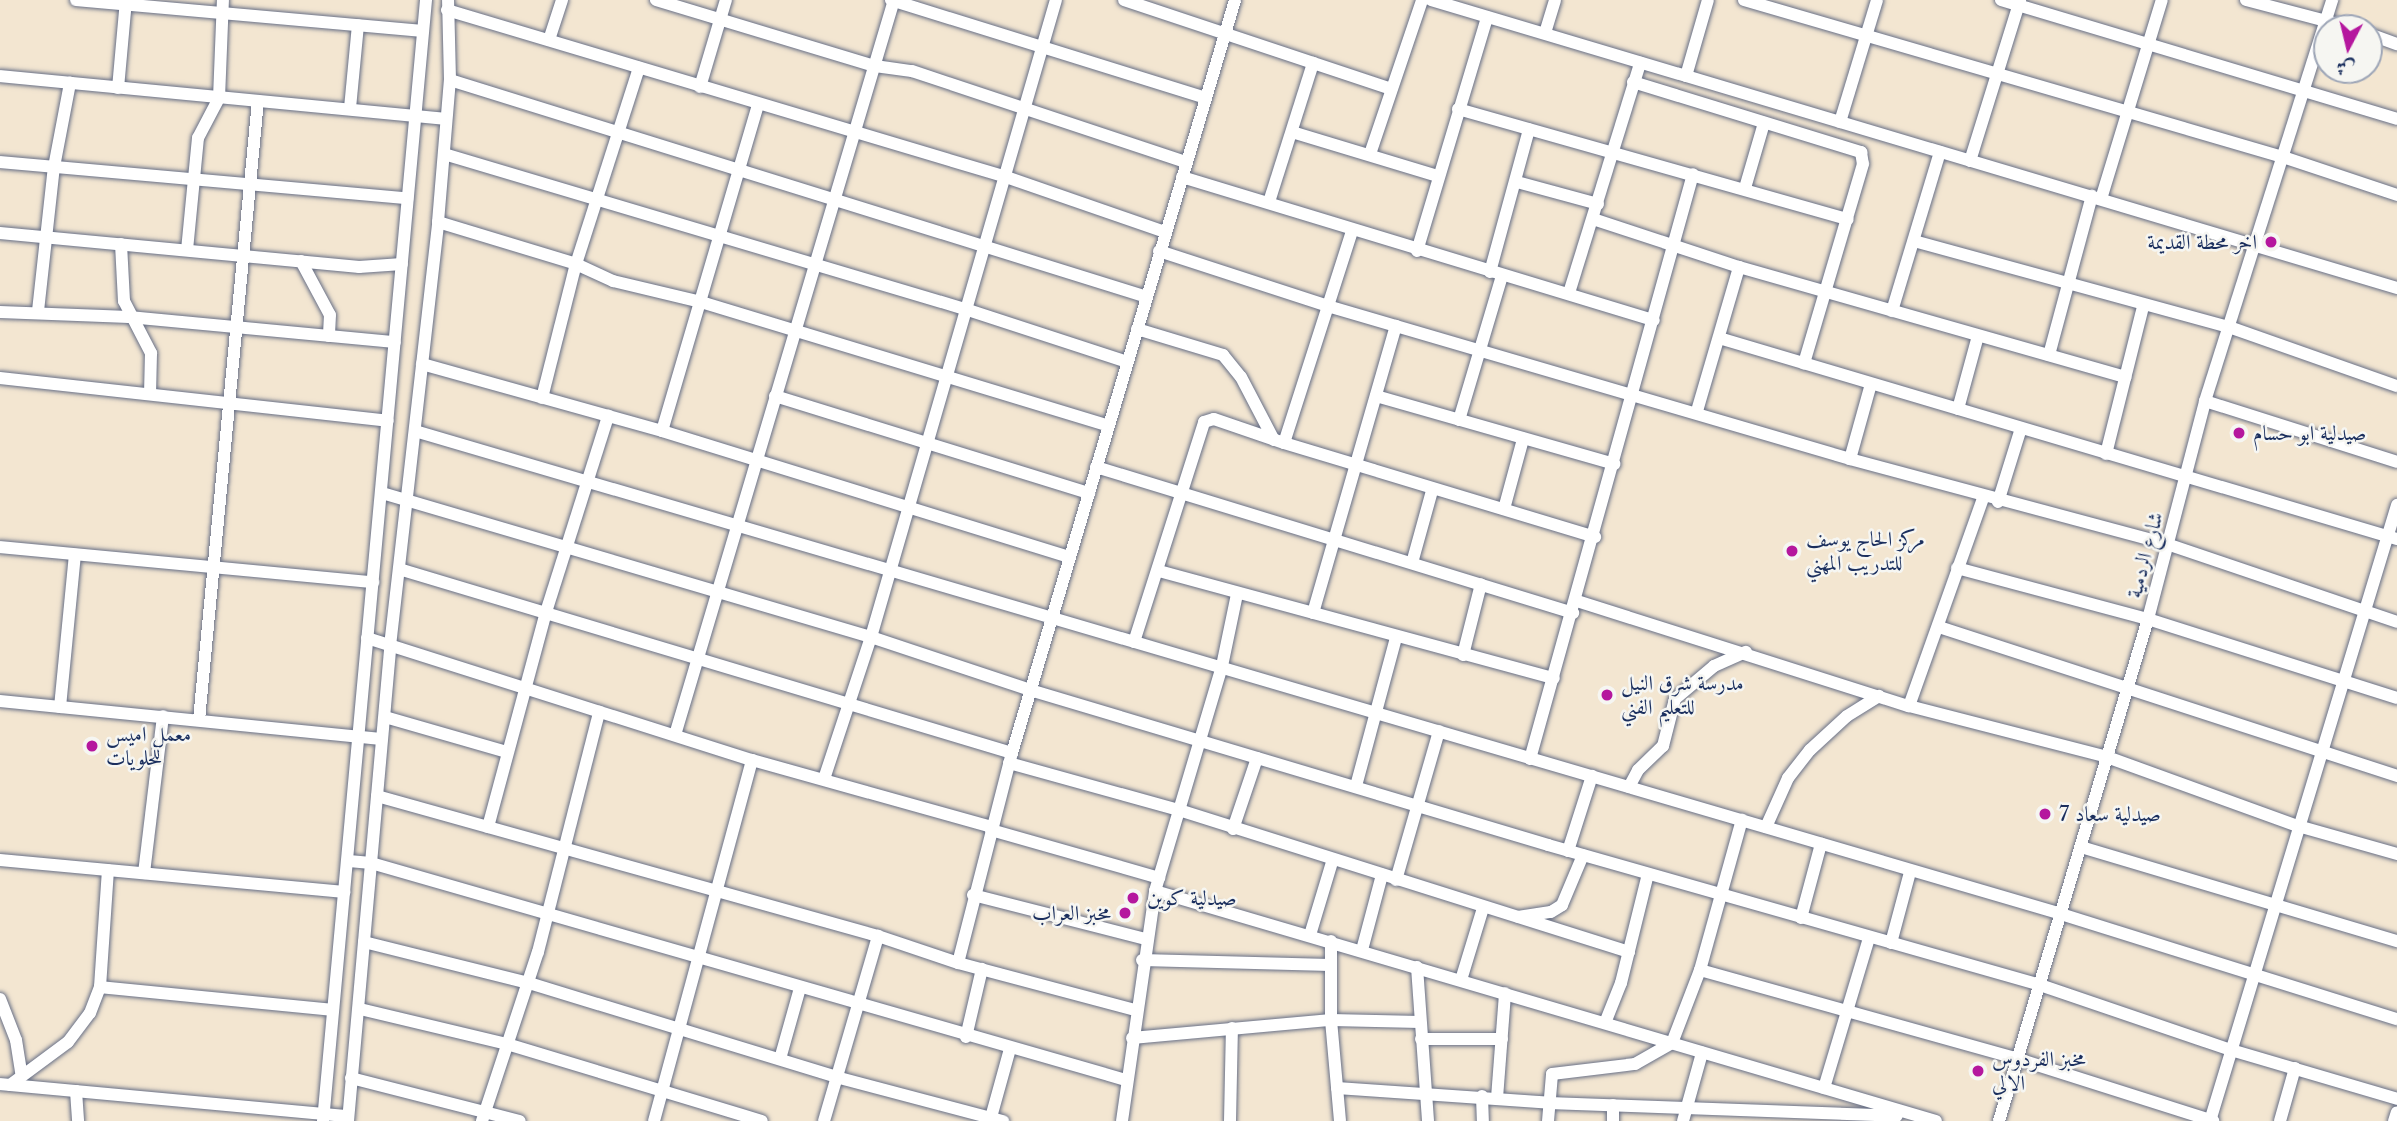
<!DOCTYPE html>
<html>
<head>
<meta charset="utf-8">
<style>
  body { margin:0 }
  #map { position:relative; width:2397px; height:1121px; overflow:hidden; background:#f3e6d1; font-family:"Libre Caslon Text",Amiri,serif }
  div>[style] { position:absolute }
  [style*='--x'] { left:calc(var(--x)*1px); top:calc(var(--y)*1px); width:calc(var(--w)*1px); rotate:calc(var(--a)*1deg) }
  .roads { filter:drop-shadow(0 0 2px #676f86) drop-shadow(0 0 2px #676f86) }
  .minor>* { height:12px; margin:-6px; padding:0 6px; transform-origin:6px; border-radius:6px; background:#fff }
  .dots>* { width:19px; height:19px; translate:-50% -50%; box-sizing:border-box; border:4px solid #f6f6f2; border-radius:50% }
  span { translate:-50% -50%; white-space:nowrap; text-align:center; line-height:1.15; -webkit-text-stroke:5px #f6f6f2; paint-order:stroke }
  .poi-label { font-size:21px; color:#1b2f5e }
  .right { translate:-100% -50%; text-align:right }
  .left { translate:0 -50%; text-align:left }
  .street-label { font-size:21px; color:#1b2f5e }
  .north { position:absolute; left:2313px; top:14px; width:70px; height:70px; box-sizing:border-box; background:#f6f6f2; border:2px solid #9ea6b7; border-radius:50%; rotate:187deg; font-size:19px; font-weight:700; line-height:28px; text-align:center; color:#1b2f5e }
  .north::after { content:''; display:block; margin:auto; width:24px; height:32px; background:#b5179e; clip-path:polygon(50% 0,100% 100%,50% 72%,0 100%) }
</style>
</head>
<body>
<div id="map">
  <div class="roads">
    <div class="minor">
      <div style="--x:76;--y:0;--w:348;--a:5.1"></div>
      <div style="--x:656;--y:0;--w:229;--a:16.8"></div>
      <div style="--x:875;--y:66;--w:37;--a:8"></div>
      <div style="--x:912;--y:71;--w:289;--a:18.4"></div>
      <div style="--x:891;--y:0;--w:329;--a:17.3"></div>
      <div style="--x:1124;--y:0;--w:281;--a:18.4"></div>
      <div style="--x:1431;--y:0;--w:1008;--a:16.6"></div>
      <div style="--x:1744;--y:0;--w:561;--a:16.24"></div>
      <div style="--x:2283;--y:157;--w:120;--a:18.4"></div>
      <div style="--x:2001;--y:0;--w:413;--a:16.7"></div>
      <div style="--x:2246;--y:0;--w:111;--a:14.7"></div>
      <div style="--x:447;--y:10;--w:583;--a:16.63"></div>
      <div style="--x:1006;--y:177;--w:168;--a:19.1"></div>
      <div style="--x:1545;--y:33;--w:34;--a:-73"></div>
      <div style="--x:2369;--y:34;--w:30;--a:20"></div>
      <div style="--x:549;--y:40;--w:42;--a:-72"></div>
      <div style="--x:0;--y:76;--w:448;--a:5.5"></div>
      <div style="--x:1686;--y:76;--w:79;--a:-73.9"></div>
      <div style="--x:450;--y:80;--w:730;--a:17.29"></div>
      <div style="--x:1633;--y:82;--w:239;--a:17.1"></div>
      <div style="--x:1861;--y:152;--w:12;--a:81"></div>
      <div style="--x:1863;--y:164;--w:208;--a:106.5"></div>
      <div style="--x:700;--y:87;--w:91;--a:-73.4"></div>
      <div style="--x:118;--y:88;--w:88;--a:-84.8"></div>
      <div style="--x:350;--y:108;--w:83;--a:-84.5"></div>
      <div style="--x:1458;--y:109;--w:405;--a:15.8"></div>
      <div style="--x:1840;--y:122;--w:127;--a:-73.1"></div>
      <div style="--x:1292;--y:132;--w:152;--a:16.8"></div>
      <div style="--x:444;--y:154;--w:544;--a:16.57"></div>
      <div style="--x:965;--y:309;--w:170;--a:18.1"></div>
      <div style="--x:1370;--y:154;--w:163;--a:-71.3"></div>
      <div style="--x:1970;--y:161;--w:169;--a:-72.7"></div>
      <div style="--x:0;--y:162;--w:409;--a:5.1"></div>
      <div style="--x:1182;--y:177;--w:493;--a:16.9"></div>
      <div style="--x:1517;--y:182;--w:84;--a:15.2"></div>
      <div style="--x:1745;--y:188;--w:68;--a:-73.7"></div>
      <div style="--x:2101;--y:199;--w:208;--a:-73"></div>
      <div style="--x:1269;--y:202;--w:146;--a:-72.4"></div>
      <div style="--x:1593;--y:219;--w:154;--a:18.2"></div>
      <div style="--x:1739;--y:267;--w:402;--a:15.9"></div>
      <div style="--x:438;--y:222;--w:144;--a:16.9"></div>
      <div style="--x:576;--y:264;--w:41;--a:24.7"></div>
      <div style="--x:613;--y:281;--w:90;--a:13.4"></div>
      <div style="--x:701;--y:302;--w:426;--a:16.9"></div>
      <div style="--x:0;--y:233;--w:361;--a:5.4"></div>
      <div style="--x:359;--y:267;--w:43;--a:-4"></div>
      <div style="--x:1914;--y:241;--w:327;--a:15.3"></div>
      <div style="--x:2229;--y:327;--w:178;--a:19.4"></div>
      <div style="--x:121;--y:244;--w:57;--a:87"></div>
      <div style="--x:124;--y:301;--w:59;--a:62.6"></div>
      <div style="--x:151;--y:353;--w:41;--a:91.4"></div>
      <div style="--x:187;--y:250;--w:113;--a:-84.4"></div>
      <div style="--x:198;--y:138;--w:45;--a:-62.3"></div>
      <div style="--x:219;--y:98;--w:98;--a:-87.7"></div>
      <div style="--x:1159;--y:251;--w:181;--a:18"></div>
      <div style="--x:1331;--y:307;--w:541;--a:16.32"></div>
      <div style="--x:1850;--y:459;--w:328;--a:15"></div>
      <div style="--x:2167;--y:544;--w:243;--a:18.7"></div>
      <div style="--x:1417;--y:251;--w:244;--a:-73.3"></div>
      <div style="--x:301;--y:261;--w:61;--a:61.8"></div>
      <div style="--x:330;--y:315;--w:21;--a:93"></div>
      <div style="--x:1490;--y:272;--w:148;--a:-74.7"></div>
      <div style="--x:1569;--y:293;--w:241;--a:-72.8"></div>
      <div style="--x:38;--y:311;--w:145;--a:-83.7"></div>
      <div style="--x:54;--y:167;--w:86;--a:-79.2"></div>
      <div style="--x:1892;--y:311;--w:166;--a:-73.2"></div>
      <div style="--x:0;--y:312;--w:129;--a:2.2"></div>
      <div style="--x:129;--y:317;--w:267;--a:5.4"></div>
      <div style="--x:1137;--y:329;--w:90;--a:16.8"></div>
      <div style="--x:1223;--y:355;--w:28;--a:51"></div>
      <div style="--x:1241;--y:377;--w:71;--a:62.4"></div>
      <div style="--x:1719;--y:338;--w:707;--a:16.51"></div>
      <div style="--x:2049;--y:355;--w:165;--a:-74.9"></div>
      <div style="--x:422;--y:364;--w:249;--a:15.6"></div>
      <div style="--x:662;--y:431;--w:427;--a:17.2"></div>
      <div style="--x:0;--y:378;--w:390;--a:6.3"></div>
      <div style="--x:775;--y:396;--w:329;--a:17.2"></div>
      <div style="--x:1376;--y:396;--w:248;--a:15.9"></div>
      <div style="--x:542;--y:398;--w:138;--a:-75.8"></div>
      <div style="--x:576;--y:264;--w:206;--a:-72.2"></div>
      <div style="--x:2205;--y:401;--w:201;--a:17.6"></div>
      <div style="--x:1958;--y:409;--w:76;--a:-74.7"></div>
      <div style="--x:1697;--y:411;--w:150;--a:-73.7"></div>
      <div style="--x:1459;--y:420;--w:150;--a:-73.4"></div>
      <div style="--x:415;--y:431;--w:1715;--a:16.35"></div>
      <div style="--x:2061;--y:914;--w:352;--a:17.4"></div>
      <div style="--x:662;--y:431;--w:341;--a:-73.6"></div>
      <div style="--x:1284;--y:443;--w:325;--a:16.8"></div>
      <div style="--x:2106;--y:454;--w:152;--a:-75.9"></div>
      <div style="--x:1850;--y:459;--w:78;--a:-74.4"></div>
      <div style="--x:1096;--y:467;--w:499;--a:17"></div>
      <div style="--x:382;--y:493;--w:510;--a:16.41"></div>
      <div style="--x:871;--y:637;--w:168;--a:18.4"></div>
      <div style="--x:1030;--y:690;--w:541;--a:16.66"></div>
      <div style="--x:1548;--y:845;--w:512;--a:15.88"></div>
      <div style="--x:2040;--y:985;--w:202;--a:18.8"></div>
      <div style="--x:2231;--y:1050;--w:173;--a:16.4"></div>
      <div style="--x:1998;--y:502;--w:77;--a:-72.7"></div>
      <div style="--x:1504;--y:509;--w:73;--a:-74.8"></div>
      <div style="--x:0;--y:547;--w:375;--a:5.4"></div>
      <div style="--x:1412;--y:563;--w:75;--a:-74.5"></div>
      <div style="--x:1957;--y:568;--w:198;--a:15"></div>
      <div style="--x:2148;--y:619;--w:261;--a:17.6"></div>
      <div style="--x:399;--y:569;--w:640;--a:16.71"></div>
      <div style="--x:1159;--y:571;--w:409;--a:15.2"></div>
      <div style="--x:1577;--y:601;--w:348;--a:17.6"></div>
      <div style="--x:1909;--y:706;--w:204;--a:14.4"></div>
      <div style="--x:2107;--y:757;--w:203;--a:19.9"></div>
      <div style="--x:2298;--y:826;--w:103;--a:15.8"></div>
      <div style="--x:1313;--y:613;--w:299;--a:-73.9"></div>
      <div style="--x:1939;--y:627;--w:482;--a:18"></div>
      <div style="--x:367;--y:638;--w:404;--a:17.6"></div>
      <div style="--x:752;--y:760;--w:249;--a:15.6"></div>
      <div style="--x:1134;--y:642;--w:231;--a:-72.3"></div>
      <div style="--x:1204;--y:422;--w:10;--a:-17"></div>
      <div style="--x:1214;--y:419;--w:74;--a:18.9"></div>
      <div style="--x:1284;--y:443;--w:223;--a:-72.2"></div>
      <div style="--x:1463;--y:655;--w:73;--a:-75.8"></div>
      <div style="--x:0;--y:701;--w:383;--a:5.7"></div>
      <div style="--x:1909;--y:706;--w:221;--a:-70.4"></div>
      <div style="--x:60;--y:707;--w:153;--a:-84.4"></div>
      <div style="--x:385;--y:717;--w:127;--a:16"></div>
      <div style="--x:199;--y:720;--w:622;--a:-84.56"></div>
      <div style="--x:675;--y:735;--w:767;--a:-73.41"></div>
      <div style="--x:1530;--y:759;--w:607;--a:-74.43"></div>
      <div style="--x:1009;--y:763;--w:176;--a:15.5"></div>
      <div style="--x:1179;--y:810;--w:472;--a:17.5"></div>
      <div style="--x:824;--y:779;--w:150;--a:-71.7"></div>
      <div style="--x:871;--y:637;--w:663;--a:-73.81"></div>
      <div style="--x:1356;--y:786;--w:153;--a:-74.9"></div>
      <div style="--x:1629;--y:787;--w:19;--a:-62"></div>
      <div style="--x:1638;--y:770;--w:35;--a:-44"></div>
      <div style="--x:1663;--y:746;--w:49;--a:-75.7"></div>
      <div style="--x:1675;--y:699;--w:51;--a:-40.2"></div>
      <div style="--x:1714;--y:666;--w:35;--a:-24"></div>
      <div style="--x:377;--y:796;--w:520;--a:15.61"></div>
      <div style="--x:878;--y:936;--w:84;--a:18.6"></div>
      <div style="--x:488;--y:827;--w:223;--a:-74.9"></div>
      <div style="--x:546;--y:612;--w:206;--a:-72.4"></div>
      <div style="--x:1766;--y:827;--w:54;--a:-65.8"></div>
      <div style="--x:1788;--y:778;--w:36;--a:-52"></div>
      <div style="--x:1810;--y:750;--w:50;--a:-42.6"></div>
      <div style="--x:1847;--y:716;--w:38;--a:-32"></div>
      <div style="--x:1233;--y:829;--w:75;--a:-71.3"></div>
      <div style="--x:991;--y:830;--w:175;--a:15.9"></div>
      <div style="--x:2081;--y:847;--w:330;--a:16.6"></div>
      <div style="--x:1568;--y:851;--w:79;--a:-72.3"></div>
      <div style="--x:0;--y:860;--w:346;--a:5.3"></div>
      <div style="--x:349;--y:861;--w:22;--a:5"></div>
      <div style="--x:371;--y:863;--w:786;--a:16.04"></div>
      <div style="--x:144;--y:873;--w:158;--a:-83.1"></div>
      <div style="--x:1396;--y:880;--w:155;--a:-73.9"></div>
      <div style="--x:1155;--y:891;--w:235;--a:-73.4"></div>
      <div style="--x:1222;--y:666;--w:74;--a:-78.2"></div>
      <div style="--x:973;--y:895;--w:179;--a:14.3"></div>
      <div style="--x:1518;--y:917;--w:33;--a:-9"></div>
      <div style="--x:1551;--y:912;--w:13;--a:-32"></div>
      <div style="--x:1562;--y:905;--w:54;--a:-67.2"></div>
      <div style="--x:1801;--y:918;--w:77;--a:-74.9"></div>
      <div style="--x:1310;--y:935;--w:79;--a:-73.2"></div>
      <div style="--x:1331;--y:941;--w:79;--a:90"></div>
      <div style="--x:1331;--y:1020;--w:101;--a:84.9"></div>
      <div style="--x:364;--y:942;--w:170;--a:14"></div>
      <div style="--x:529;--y:983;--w:321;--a:17"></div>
      <div style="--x:836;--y:1077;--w:173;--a:14.8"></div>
      <div style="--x:1891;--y:943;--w:73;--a:-75"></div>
      <div style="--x:1362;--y:950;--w:78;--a:-75.1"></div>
      <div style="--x:1142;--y:960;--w:188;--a:1.5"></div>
      <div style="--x:1417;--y:967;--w:154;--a:85.9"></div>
      <div style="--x:1700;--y:970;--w:330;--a:15.6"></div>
      <div style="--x:2018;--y:1059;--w:205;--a:17.6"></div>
      <div style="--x:1461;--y:980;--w:75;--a:-73"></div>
      <div style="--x:100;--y:987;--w:234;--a:5.6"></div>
      <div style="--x:0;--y:999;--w:44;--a:68.7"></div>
      <div style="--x:16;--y:1040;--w:36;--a:81"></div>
      <div style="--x:360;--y:1009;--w:151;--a:13.4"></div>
      <div style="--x:507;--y:1044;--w:266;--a:16.8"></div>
      <div style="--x:1135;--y:1010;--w:183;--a:-165.1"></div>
      <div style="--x:958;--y:963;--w:217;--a:-75.6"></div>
      <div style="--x:1012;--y:753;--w:785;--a:-73.5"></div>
      <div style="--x:1605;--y:1023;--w:43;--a:-68.2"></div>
      <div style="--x:1621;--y:983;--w:112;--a:-76.1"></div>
      <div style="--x:966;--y:1037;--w:70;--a:-76.8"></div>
      <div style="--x:1132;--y:1038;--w:200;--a:-5.2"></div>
      <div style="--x:1331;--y:1020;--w:89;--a:1.3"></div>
      <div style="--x:1421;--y:1039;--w:81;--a:0"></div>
      <div style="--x:780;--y:1059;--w:74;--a:-74.3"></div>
      <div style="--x:351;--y:1078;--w:174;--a:14.3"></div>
      <div style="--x:0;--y:1084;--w:349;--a:5.3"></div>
      <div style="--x:10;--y:1085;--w:72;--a:-36.6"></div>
      <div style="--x:68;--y:1042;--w:36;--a:-53"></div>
      <div style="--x:90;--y:1013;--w:28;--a:-69"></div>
      <div style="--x:100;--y:987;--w:117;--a:-86.1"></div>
      <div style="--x:1337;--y:1088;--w:213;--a:4"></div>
      <div style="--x:1549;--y:1103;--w:348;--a:2.1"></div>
      <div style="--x:1824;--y:1088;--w:157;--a:-73.3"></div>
      <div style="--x:76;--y:1091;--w:30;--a:86"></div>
      <div style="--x:1482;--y:1096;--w:25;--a:88"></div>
      <div style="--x:1497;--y:1098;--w:105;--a:-85.6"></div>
      <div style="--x:1613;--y:1105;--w:16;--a:90"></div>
      <div style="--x:323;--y:1121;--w:1126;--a:-84.75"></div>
      <div style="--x:348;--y:1121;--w:477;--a:-84.9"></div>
      <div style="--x:390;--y:646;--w:427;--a:-83.5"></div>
      <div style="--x:438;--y:222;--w:143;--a:-85.2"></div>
      <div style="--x:450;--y:80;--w:80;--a:-91.4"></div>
      <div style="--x:482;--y:1121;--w:178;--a:-71.7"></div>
      <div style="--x:538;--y:952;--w:248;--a:-75.7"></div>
      <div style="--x:654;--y:1121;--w:374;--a:-74.8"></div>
      <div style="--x:824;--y:1121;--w:193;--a:-73.7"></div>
      <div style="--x:990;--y:1121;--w:75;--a:-74.5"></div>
      <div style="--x:1122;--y:1121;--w:232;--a:-81.8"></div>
      <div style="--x:1155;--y:891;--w:814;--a:16.41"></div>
      <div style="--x:1230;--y:1121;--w:93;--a:-88.8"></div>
      <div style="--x:1548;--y:1121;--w:47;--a:-85.1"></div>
      <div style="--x:1552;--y:1074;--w:84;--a:-6.9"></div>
      <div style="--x:1635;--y:1064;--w:43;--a:-29.6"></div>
      <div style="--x:1672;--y:1043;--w:78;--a:-69"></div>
      <div style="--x:1700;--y:970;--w:156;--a:-74.4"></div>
      <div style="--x:1683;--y:1121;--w:71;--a:-74.4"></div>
      <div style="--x:1999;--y:1121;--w:524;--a:-73.47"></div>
      <div style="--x:2148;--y:619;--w:225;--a:-75.3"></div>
      <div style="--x:2205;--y:401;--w:421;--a:-72.4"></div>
      <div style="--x:2210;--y:1121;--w:644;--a:-73.11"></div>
      <div style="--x:2280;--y:1121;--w:55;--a:-74.2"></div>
      <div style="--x:2394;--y:1121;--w:9;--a:-72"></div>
    </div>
  </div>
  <div class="dots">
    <div style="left:2271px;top:242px;background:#b5179e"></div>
    <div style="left:2239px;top:433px;background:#b5179e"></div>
    <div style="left:1792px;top:551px;background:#b5179e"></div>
    <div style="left:1607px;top:695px;background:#b5179e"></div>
    <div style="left:92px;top:746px;background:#b5179e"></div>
    <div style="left:2045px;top:814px;background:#b5179e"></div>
    <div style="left:1133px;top:898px;background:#b5179e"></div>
    <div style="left:1125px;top:913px;background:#b5179e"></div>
    <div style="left:1978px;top:1071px;background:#b5179e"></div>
  </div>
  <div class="poi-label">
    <span class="right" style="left:2257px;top:242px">اخر محطة القديمة</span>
    <span class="left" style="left:2253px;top:433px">صيدلية ابو حسام</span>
    <span class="left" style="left:1806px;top:551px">مركز الحاج يوسف<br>للتدريب المهني</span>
    <span class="left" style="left:1621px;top:695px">مدرسة شرق النيل<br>للتعليم الفني</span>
    <span class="left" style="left:106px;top:746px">معمل اميس<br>للحلويات</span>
    <span class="left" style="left:2059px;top:814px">صيدلية سعاد 7</span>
    <span class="left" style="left:1147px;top:898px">صيدلية كوين</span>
    <span class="right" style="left:1111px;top:913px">مخبز العراب</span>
    <span class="left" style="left:1992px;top:1071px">مخبز الفردوس<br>الالي</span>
  </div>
  <div class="street-label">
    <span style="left:2145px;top:555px;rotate:-75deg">شارع الردمية</span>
  </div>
  <div class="north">ش</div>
</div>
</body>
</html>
